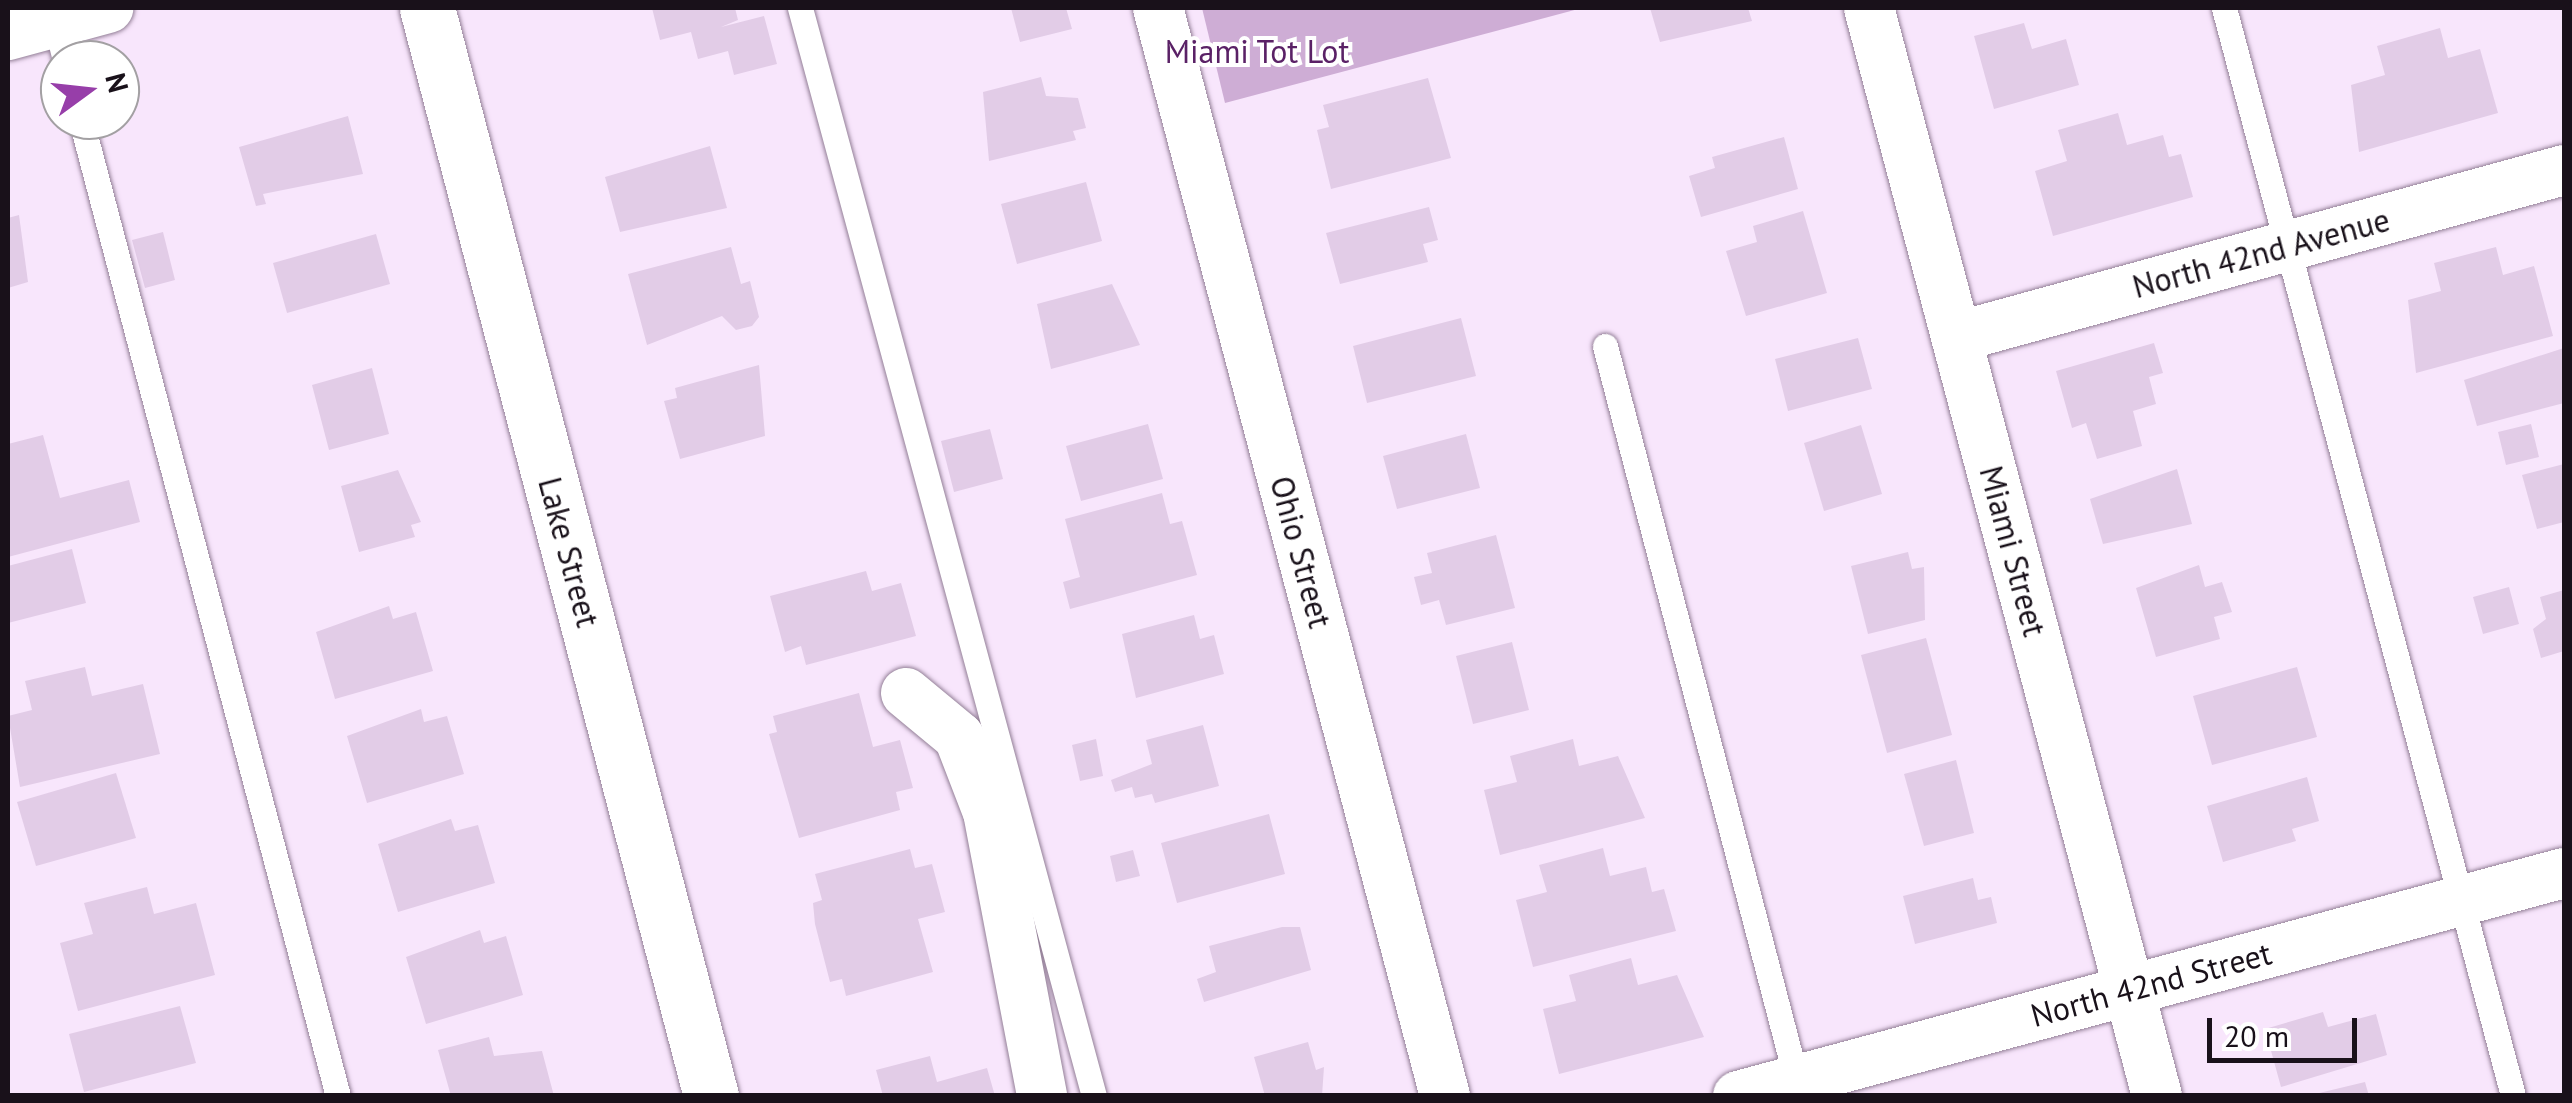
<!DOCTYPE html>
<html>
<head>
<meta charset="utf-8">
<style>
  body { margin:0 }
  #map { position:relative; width:2572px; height:1103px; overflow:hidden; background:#f8e6fc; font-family:"PT Sans",sans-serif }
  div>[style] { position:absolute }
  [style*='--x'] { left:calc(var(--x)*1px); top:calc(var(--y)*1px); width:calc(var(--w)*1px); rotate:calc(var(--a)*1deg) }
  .green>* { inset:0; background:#ceadd5 }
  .building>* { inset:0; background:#e2cce7 }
  .roads { filter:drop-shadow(0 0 2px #937f97) drop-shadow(0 0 2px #937f97) }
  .lane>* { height:25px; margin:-12.5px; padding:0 12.5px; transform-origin:12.5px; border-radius:12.5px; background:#fff }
  .street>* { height:50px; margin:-25px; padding:0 25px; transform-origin:25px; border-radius:25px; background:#fff }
  .secondary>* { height:55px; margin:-27.5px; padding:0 27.5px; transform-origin:27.5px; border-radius:27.5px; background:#fff }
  span { translate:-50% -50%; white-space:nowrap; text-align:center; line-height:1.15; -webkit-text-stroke:8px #fff; paint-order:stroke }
  .park-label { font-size:32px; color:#5a2166 }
  .street-label { font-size:32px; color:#19111a }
  .frame { position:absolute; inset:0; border:10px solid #19111a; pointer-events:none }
  .north { position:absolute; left:40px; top:40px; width:100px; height:100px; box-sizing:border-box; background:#fff; border:2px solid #a3a0a3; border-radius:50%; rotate:75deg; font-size:28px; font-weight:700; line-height:40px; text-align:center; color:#19111a }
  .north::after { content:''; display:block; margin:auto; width:35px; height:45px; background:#973ea9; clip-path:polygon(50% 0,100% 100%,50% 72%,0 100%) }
  .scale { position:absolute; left:2207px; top:1018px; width:150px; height:45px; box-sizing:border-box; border:5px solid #19111a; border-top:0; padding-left:12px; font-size:30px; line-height:35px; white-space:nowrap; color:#19111a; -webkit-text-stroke:8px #fff; paint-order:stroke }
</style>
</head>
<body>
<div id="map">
  <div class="green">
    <div style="clip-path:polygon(1202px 8px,1582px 8px,1225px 103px)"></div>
  </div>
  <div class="building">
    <div style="clip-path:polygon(652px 8px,735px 8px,738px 20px,721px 27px,764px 16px,777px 64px,734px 75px,728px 51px,698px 59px,691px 32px,660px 40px)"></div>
    <div style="clip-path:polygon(1011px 8px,1066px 8px,1072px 29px,1020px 42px)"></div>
    <div style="clip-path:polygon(1650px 8px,1748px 8px,1752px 21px,1660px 42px)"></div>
    <div style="clip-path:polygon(2024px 23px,2032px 49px,2066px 39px,2079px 85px,1994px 109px,1974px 36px)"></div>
    <div style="clip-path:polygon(2440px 28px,2448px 58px,2480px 49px,2498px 113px,2359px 152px,2351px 85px,2385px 75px,2377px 46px)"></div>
    <div style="clip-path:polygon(1041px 77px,1046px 96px,1078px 98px,1086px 128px,1073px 131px,1076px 140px,989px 161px,983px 92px)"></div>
    <div style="clip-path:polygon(1428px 78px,1451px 158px,1331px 189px,1317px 130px,1329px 127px,1323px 105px)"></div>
    <div style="clip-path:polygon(2118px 113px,2127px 145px,2163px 135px,2169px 157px,2181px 154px,2193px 197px,2053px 236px,2035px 171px,2067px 161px,2058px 130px)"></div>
    <div style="clip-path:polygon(348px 116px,363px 174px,263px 194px,266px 204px,256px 206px,239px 147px)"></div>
    <div style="clip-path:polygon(1784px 137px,1798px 189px,1701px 217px,1689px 176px,1715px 168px,1712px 157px)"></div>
    <div style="clip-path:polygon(710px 146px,727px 208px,620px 232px,605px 177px)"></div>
    <div style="clip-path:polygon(1086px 182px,1102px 241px,1017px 264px,1001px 204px)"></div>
    <div style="clip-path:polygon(1429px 207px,1438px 240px,1423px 244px,1428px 262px,1340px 284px,1326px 233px)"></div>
    <div style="clip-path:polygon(1803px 211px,1827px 293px,1746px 316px,1726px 251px,1757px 242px,1753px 226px)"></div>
    <div style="clip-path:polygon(19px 215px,28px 282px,8px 288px,8px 218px)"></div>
    <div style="clip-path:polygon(163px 232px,175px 280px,145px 288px,132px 240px)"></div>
    <div style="clip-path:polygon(376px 234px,390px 284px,287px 313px,273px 263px)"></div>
    <div style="clip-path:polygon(731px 247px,741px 284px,750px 281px,759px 317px,752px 326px,736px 330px,722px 316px,647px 345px,628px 274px)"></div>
    <div style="clip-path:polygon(2496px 247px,2503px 275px,2534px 266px,2553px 336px,2416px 373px,2408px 300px,2441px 291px,2434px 263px)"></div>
    <div style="clip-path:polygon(1112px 284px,1140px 345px,1051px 369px,1037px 304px)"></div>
    <div style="clip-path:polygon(1461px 318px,1476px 376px,1367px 403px,1353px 346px)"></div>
    <div style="clip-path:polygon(1858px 338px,1872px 389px,1788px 411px,1775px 359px)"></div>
    <div style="clip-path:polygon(2154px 343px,2163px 373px,2149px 377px,2156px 404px,2133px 411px,2142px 446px,2097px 459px,2086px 423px,2072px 428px,2056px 371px)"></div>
    <div style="clip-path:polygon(2564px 348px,2564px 403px,2477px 426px,2464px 380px)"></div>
    <div style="clip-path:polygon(759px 365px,765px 436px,680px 459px,664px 401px,677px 398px,675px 388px)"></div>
    <div style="clip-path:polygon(372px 368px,389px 434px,329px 450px,312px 385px)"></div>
    <div style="clip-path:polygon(1148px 424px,1163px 479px,1081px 501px,1066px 446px)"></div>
    <div style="clip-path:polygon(2531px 424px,2539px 457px,2506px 465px,2498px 432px)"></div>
    <div style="clip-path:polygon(1861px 425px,1882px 494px,1824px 511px,1804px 443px)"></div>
    <div style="clip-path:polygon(990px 429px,1003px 479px,954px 492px,941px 441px)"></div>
    <div style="clip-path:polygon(1466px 434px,1480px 488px,1397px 509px,1383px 456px)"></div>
    <div style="clip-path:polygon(43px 435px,60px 498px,129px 480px,140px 522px,8px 557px,8px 444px)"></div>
    <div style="clip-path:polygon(2564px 464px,2564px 522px,2537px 529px,2522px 475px)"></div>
    <div style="clip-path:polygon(2177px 469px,2192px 524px,2103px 544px,2090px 499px)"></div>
    <div style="clip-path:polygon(398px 470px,421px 522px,411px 525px,415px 537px,359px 552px,341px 486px)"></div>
    <div style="clip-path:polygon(1162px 493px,1170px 524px,1182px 521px,1197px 575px,1070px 609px,1063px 582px,1080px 577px,1065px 519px)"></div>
    <div style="clip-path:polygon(1496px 535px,1515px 608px,1446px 625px,1439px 600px,1421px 605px,1414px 577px,1432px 573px,1427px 553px)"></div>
    <div style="clip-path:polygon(72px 549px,86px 603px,8px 623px,8px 566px)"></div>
    <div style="clip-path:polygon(1908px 552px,1912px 569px,1924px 567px,1925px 620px,1868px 634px,1851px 566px)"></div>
    <div style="clip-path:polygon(2199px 565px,2205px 587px,2222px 582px,2232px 612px,2214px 617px,2220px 639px,2156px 657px,2136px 588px)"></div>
    <div style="clip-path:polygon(866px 571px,872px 591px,901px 583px,916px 636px,806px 665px,801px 646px,785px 652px,770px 596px)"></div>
    <div style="clip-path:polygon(2509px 587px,2519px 624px,2483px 634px,2473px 597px)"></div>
    <div style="clip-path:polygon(2564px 590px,2564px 651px,2541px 658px,2533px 629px,2546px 619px,2540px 597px)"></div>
    <div style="clip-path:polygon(389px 606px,393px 619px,416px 612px,433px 671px,335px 699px,316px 632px)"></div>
    <div style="clip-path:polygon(1194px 615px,1200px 639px,1214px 635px,1224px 674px,1136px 698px,1122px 634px)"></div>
    <div style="clip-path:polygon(1926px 638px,1952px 735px,1887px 753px,1861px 655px)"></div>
    <div style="clip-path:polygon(1512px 642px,1529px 710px,1473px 724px,1456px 656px)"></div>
    <div style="clip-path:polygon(85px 667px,92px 696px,143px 684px,160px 754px,20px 787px,8px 716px,32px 710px,25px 681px)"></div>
    <div style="clip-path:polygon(2297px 667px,2317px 737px,2212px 765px,2193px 696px)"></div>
    <div style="clip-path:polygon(859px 693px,873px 747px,900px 740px,913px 788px,896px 792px,900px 810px,799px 838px,769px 734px,777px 732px,773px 716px)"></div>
    <div style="clip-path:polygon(421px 709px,424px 722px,447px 716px,464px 774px,367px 803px,347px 736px)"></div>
    <div style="clip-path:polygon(1203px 725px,1219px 786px,1155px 803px,1152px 794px,1135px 798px,1132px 787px,1115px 792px,1111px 780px,1152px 764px,1146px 740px)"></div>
    <div style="clip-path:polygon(1096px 739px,1103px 776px,1080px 781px,1072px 745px)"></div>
    <div style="clip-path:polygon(1573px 739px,1579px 766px,1618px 756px,1645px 818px,1500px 855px,1484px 790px,1517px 782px,1510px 756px)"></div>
    <div style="clip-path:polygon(1956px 760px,1974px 833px,1924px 846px,1904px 774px)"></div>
    <div style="clip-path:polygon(116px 773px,136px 838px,36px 866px,17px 802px)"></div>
    <div style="clip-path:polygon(2307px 777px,2319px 821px,2292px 829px,2296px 841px,2223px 862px,2207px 806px)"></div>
    <div style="clip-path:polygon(1269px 814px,1285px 874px,1177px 903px,1161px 843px)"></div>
    <div style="clip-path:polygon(451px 819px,455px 831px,478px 825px,495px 883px,398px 912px,378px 844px)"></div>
    <div style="clip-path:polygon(1603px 848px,1610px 876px,1646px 867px,1652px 892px,1664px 889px,1676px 931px,1533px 967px,1516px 900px,1547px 892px,1539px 865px)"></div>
    <div style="clip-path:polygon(910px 849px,915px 868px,932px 864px,945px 912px,918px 919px,933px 972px,846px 996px,842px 979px,830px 982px,815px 924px,813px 903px,822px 900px,815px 874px)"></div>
    <div style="clip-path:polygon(1133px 850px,1140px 876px,1116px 882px,1110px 856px)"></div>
    <div style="clip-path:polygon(1973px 878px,1978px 900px,1991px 897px,1997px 923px,1915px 944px,1903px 896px)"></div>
    <div style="clip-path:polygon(147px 887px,154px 914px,196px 903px,215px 975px,78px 1011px,60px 943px,93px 934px,84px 903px)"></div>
    <div style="clip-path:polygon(1282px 927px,1300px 927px,1311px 970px,1204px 1002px,1197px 979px,1216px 972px,1209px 946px)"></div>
    <div style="clip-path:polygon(480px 930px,484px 943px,506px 936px,523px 995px,426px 1024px,406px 957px)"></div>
    <div style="clip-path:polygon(1631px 958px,1638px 985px,1677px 975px,1704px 1037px,1559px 1074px,1543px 1009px,1576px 1001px,1569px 975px)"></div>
    <div style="clip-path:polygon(180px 1006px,196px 1063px,84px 1092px,69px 1034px)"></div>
    <div style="clip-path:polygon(2323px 1012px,2328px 1027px,2376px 1014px,2387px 1055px,2281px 1087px,2265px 1029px)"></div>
    <div style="clip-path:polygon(489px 1037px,494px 1056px,542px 1051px,554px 1096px,451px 1096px,438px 1050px)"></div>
    <div style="clip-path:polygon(1308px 1042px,1316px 1070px,1324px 1067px,1322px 1096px,1265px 1096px,1254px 1057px)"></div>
    <div style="clip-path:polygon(930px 1056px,937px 1082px,987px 1068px,995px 1096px,883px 1096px,876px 1070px)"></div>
    <div style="clip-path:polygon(2365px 1082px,2369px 1096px,2316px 1096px,2315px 1094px)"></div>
  </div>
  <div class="roads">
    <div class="lane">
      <div style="--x:800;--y:8;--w:1127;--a:74.88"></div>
      <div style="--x:2224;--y:8;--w:1126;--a:75.12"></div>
      <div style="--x:54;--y:16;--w:45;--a:76"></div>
      <div style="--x:81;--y:120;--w:1009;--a:75.25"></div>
      <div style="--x:1605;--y:346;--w:765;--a:75.38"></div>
    </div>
    <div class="street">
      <div style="--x:1158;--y:8;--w:1125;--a:75.22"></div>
      <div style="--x:1869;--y:8;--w:1125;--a:75.17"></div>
      <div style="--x:8;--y:35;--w:104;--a:-15.1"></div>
      <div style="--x:1957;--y:337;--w:630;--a:-15.38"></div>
      <div style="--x:906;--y:693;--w:69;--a:39.7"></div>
      <div style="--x:959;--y:737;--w:80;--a:68.9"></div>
      <div style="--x:988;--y:812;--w:289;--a:79.2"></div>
      <div style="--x:1738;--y:1096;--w:856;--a:-15.11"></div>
    </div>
    <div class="secondary">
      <div style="--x:427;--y:8;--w:1124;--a:75.37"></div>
    </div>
  </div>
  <div class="park-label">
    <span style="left:1257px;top:51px">Miami Tot Lot</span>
  </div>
  <div class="street-label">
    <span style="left:2261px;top:253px;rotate:-15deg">North 42nd Avenue</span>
    <span style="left:2013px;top:551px;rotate:75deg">Miami Street</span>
    <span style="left:569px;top:552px;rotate:75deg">Lake Street</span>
    <span style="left:1301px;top:552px;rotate:75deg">Ohio Street</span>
    <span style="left:2151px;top:984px;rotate:-15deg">North 42nd Street</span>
  </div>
  <div class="frame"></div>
  <div class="north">N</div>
  <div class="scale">20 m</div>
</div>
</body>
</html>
